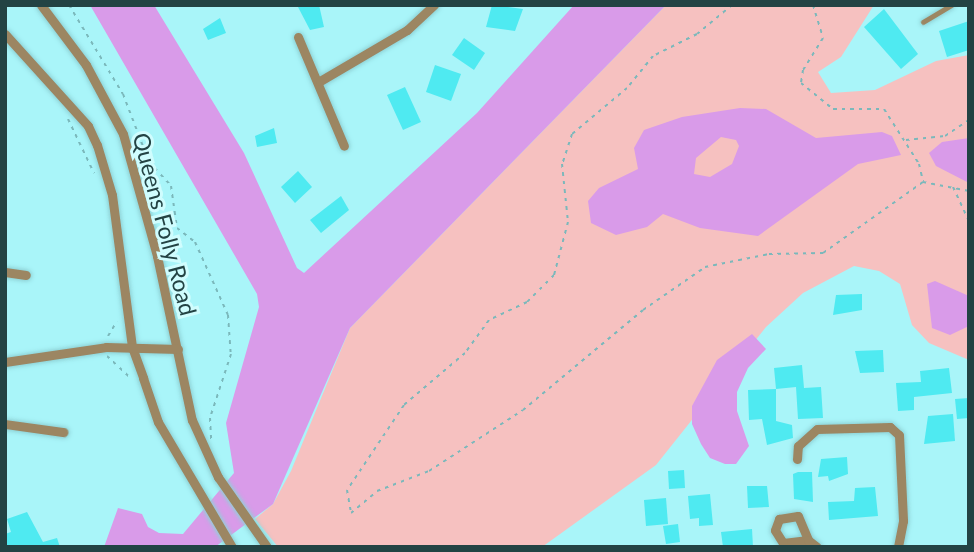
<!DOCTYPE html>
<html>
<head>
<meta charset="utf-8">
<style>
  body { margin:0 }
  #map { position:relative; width:974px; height:552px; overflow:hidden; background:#a9f5f9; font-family:Lato,sans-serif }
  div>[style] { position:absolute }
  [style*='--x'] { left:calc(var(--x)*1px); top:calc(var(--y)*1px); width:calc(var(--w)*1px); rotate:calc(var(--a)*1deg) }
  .green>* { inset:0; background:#f6c1c0 }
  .water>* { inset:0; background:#d99be9 }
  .building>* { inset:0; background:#4feaf1 }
  .path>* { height:2px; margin-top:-1px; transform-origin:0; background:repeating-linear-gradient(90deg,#7bb8bb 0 3.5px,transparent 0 8.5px) }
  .roads { filter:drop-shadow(0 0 2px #8ed1d5) drop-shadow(0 0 2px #8ed1d5) }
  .lane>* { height:4.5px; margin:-2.25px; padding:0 2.25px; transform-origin:2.25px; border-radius:2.25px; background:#9c8662 }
  .street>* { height:9px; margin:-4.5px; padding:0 4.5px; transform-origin:4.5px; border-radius:4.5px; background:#9c8662 }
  span { translate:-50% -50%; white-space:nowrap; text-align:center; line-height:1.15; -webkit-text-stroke:6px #d0fdfe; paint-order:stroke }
  .street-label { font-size:23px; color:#234344 }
  .frame { position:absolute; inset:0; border:7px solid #234344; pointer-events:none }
</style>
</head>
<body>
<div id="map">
  <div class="green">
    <div style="clip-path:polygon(666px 5px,874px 5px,841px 57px,818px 72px,831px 93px,875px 90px,936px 61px,969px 55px,969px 360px,929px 343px,912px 325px,900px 284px,879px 271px,854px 266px,803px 293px,766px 327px,656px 465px,542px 547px,278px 547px,255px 519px,273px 504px,291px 471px,350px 328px)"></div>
  </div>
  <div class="water">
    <div style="clip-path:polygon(90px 5px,154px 5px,244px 153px,297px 268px,304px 273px,477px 113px,574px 5px,666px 5px,350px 328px,273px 504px,215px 547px,104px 547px,118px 508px,142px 514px,148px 527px,159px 533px,183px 534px,234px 473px,226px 423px,259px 307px,257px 294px)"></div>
    <div style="clip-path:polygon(evenodd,740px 108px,766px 109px,816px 138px,882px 132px,892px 136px,901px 155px,858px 164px,758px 236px,700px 228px,663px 214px,647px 227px,616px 235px,591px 223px,588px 201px,599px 188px,638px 169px,634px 148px,644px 130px,682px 117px,740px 108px,721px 137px,736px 140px,739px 146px,732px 164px,710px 177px,694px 174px,696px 158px,721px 137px)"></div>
    <div style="clip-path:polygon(969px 138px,969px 183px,936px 166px,929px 153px,942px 142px)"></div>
    <div style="clip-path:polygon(935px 281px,969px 296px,969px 326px,950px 335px,932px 328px,927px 284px)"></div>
    <div style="clip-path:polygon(752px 334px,766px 349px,748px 368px,737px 392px,737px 411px,749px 446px,736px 464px,725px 464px,710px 458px,701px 444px,692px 424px,692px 406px,717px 360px)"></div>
  </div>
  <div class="building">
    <div style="clip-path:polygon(319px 5px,324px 27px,310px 30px,298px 7px)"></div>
    <div style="clip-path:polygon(492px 5px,523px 9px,515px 31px,486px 27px)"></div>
    <div style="clip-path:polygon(884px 9px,918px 54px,901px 69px,864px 27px)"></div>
    <div style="clip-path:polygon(220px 18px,226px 33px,208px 40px,203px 29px)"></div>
    <div style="clip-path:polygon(969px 21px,969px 50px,947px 57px,939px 31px)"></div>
    <div style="clip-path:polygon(464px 38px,485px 53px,474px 70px,452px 55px)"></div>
    <div style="clip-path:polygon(435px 65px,461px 74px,451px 101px,426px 92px)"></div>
    <div style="clip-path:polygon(405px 87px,421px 122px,403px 130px,387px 95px)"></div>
    <div style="clip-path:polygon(274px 128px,277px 143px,257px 147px,255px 136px)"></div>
    <div style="clip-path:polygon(298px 171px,312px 187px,295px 203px,281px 187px)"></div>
    <div style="clip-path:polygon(341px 196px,349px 210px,321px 233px,310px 220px)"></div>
    <div style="clip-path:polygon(862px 294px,862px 310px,833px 315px,836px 295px)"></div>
    <div style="clip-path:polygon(883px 350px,884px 372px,860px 373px,855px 351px)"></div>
    <div style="clip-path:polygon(802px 365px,804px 388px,821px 387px,823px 418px,798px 419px,796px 387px,776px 389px,774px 368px)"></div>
    <div style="clip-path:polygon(949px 368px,952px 393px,914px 397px,914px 410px,898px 411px,896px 383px,921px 382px,920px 371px)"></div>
    <div style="clip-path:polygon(776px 389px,776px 421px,792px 425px,793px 438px,767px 445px,762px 419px,749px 420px,748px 390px)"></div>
    <div style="clip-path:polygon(969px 398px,969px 418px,957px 419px,955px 399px)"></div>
    <div style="clip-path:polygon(953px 414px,955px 441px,924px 444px,928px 416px)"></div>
    <div style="clip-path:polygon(847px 457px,848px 474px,829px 481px,828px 476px,818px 477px,821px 459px)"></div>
    <div style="clip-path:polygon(684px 470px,685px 488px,669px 489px,668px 471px)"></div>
    <div style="clip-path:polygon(798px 472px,812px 472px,813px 502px,794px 499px,793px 474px)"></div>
    <div style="clip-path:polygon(747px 486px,767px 486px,769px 507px,748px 508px)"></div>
    <div style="clip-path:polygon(875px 487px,878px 516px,829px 520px,828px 502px,854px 501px,855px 488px)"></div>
    <div style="clip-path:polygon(710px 494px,713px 525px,699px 526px,699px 518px,690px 519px,688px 496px)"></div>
    <div style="clip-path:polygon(666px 498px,668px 524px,646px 526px,644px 500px)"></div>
    <div style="clip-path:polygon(27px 512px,43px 542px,57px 538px,60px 547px,5px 547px,5px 534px,11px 532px,7px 519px)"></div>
    <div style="clip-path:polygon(678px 524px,680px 542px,666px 544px,663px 526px)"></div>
    <div style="clip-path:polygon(752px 529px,753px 547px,723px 547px,721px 532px)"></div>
  </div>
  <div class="path">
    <div style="--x:69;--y:5;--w:104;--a:58.8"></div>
    <div style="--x:123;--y:94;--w:73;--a:69.1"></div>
    <div style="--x:149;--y:162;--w:33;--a:47"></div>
    <div style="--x:171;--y:186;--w:42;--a:81.9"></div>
    <div style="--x:177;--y:228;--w:23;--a:38"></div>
    <div style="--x:195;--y:242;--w:80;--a:65.7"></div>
    <div style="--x:228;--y:315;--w:39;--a:86"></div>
    <div style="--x:231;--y:354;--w:67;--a:108.2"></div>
    <div style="--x:210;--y:418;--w:21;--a:87"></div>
    <div style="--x:732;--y:5;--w:45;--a:140.4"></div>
    <div style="--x:697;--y:34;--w:49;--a:153.4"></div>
    <div style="--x:653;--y:56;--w:41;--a:129.1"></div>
    <div style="--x:627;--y:88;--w:72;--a:140.1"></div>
    <div style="--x:572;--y:134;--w:32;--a:108"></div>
    <div style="--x:562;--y:164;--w:58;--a:84.1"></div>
    <div style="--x:568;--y:222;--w:55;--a:104.8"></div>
    <div style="--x:554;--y:275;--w:38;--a:135"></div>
    <div style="--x:527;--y:302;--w:42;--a:154.7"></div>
    <div style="--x:489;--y:320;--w:41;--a:126"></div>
    <div style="--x:465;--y:353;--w:80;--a:139.6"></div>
    <div style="--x:404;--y:405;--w:102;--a:123.8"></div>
    <div style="--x:347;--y:490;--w:23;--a:80"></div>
    <div style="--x:351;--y:513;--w:34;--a:-40"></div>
    <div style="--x:377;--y:491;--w:56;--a:-21"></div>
    <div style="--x:429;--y:471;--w:112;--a:-33"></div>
    <div style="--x:523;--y:410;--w:156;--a:-39.8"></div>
    <div style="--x:643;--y:310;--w:75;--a:-34.7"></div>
    <div style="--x:705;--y:267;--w:65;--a:-11.5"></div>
    <div style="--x:769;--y:254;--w:54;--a:-1.1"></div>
    <div style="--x:823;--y:253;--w:123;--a:-35.4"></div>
    <div style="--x:923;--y:182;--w:47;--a:11.1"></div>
    <div style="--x:813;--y:5;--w:34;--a:73"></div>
    <div style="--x:823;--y:38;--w:38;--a:122"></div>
    <div style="--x:803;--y:70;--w:13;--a:99"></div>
    <div style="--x:801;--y:83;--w:41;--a:39.1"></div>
    <div style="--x:833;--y:109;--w:51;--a:0"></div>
    <div style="--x:884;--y:109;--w:65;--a:57.5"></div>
    <div style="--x:919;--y:164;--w:18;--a:77"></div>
    <div style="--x:68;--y:119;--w:60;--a:64.3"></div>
    <div style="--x:906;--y:140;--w:39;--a:-6"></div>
    <div style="--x:945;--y:136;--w:29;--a:-34"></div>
    <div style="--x:953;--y:187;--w:38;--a:65"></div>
    <div style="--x:108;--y:336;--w:17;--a:-59"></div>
    <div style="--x:107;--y:356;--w:34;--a:43"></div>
  </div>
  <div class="roads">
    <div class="lane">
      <div style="--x:923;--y:22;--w:33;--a:-31"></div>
    </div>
    <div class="street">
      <div style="--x:41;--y:5;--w:75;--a:53.1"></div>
      <div style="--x:86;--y:65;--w:78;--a:61.8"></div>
      <div style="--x:123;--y:134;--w:127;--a:74.4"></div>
      <div style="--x:157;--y:256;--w:168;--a:78"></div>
      <div style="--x:192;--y:420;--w:63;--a:65.5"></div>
      <div style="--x:218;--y:477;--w:85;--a:55"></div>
      <div style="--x:5;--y:34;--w:124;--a:47.9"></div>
      <div style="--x:88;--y:126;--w:21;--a:65"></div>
      <div style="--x:97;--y:145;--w:52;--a:73.3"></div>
      <div style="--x:112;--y:195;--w:153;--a:82.5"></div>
      <div style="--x:132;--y:347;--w:33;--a:70"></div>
      <div style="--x:143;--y:378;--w:46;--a:71.2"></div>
      <div style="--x:158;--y:422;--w:145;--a:59.4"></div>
      <div style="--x:298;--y:37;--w:118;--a:67.1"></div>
      <div style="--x:320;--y:81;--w:101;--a:-30.4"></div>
      <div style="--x:407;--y:30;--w:37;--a:-43"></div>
      <div style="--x:5;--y:272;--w:21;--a:8"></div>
      <div style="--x:5;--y:362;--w:102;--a:-8.4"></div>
      <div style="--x:106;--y:347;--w:72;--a:1.6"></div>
      <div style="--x:5;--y:424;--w:59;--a:7.9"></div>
      <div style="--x:797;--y:459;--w:13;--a:-86"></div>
      <div style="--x:798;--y:446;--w:25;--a:-42"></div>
      <div style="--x:817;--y:429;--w:73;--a:-1.6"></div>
      <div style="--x:890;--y:427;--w:12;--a:42"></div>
      <div style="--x:899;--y:435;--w:86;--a:87.3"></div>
      <div style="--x:903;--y:521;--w:26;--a:101"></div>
      <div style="--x:808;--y:540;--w:25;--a:173"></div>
      <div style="--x:783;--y:543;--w:15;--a:-122"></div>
      <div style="--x:775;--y:530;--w:12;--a:-70"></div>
      <div style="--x:779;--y:519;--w:19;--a:-9"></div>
      <div style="--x:798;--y:516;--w:26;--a:67"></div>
      <div style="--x:808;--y:540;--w:11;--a:38"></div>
    </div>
  </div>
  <div class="street-label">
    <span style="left:165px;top:224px;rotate:75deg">Queens Folly Road</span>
  </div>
  <div class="frame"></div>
</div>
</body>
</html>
